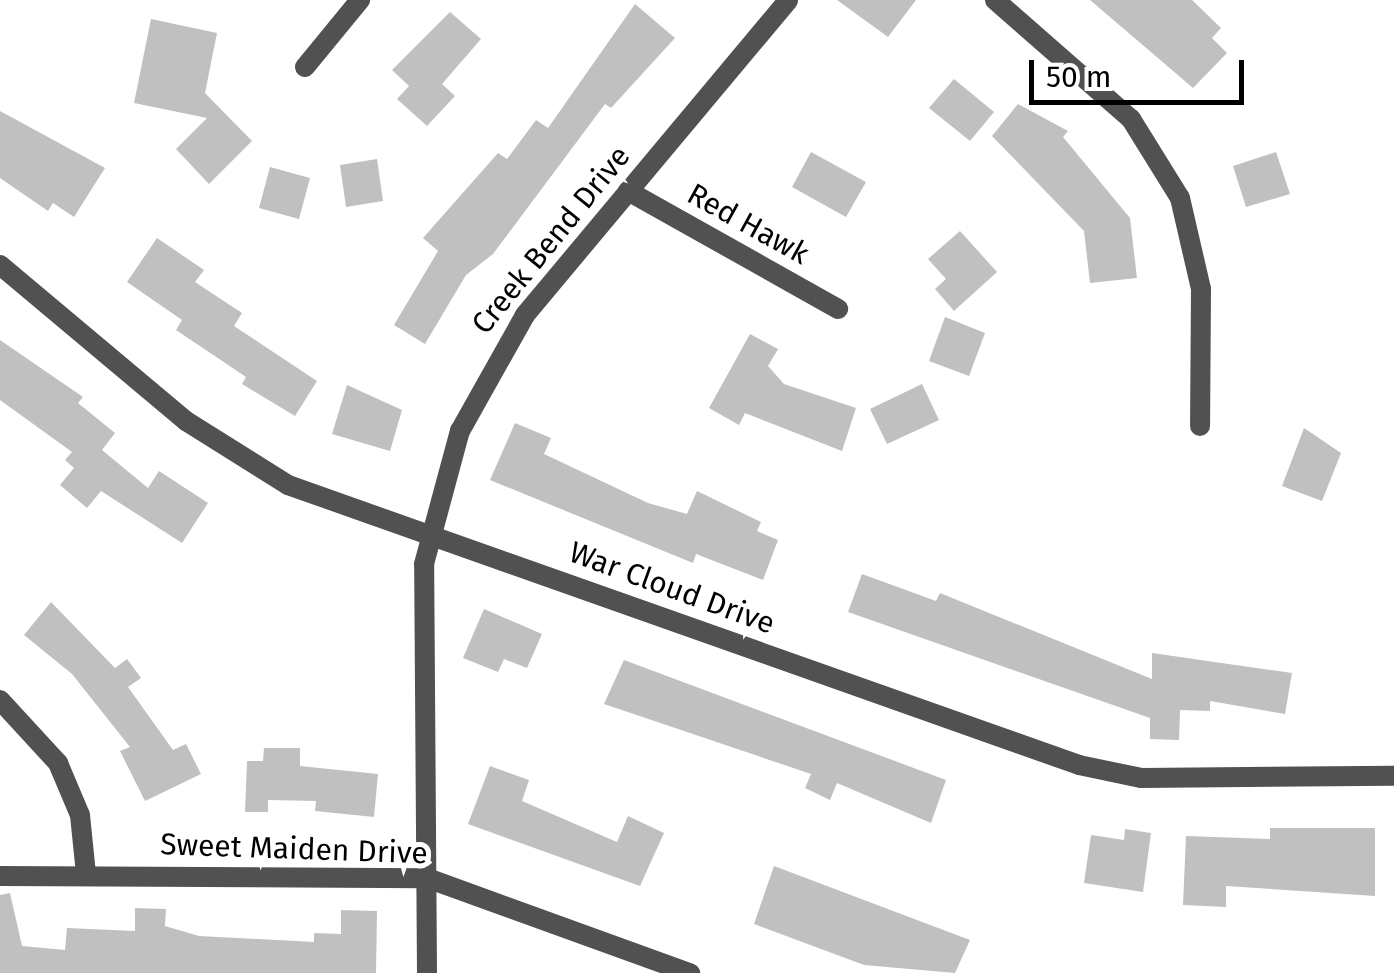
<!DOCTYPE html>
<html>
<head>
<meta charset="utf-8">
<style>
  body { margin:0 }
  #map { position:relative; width:1394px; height:973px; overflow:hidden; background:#fff; font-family:"Fira Sans",sans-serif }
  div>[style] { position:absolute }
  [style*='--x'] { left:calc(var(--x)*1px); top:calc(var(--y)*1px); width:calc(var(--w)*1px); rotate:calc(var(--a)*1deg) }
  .building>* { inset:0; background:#c0c0c0 }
  .minor>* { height:20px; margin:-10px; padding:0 10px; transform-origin:10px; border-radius:10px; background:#515151 }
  span { translate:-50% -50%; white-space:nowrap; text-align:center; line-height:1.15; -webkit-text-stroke:10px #fff; paint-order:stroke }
  .street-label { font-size:30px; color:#000 }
  .scale { position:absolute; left:1029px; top:60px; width:215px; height:45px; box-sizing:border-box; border:5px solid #000; border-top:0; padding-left:12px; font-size:30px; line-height:35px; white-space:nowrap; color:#000; -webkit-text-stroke:8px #fff; paint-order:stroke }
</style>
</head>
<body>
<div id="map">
  <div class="building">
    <div style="clip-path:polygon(837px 0,916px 0,888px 37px)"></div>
    <div style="clip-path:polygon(1090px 0,1192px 0,1221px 28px,1212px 38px,1227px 53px,1193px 88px)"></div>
    <div style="clip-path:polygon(635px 4px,675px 38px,611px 108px,605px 104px,493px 254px,466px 275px,425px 344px,394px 325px,438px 251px,423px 238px,498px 153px,507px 159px,536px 120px,548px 128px)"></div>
    <div style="clip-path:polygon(450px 12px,481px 39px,442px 84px,455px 96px,427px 126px,397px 99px,409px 86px,392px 70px)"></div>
    <div style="clip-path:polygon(151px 19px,217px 33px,205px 93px,252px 141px,209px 184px,176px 149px,207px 118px,134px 103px)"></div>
    <div style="clip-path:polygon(954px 79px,994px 112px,970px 141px,929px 108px)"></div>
    <div style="clip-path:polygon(1018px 104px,1068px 131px,1063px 137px,1130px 218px,1137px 278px,1090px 283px,1084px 231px,992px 136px)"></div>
    <div style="clip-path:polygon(0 111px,105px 168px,74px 217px,53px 203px,48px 211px,0 178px)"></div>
    <div style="clip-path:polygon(811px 152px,866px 182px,846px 217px,792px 187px)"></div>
    <div style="clip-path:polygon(1276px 152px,1290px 194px,1246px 207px,1233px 166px)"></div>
    <div style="clip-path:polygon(377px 159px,383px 201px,346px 207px,340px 165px)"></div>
    <div style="clip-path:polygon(270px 167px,310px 178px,299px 219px,259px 208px)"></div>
    <div style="clip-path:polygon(960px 231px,997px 272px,954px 311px,935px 289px,946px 279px,928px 259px)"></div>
    <div style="clip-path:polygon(157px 238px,204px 270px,195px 282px,242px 313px,234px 326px,317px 381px,295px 416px,242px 384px,246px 377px,176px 330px,182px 320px,127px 282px)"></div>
    <div style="clip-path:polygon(945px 317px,985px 333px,969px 376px,929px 361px)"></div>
    <div style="clip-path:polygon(750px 334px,778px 349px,768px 366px,784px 384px,856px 408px,842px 451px,745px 413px,739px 425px,709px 408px)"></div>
    <div style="clip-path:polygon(0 340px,83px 397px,78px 403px,115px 433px,102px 450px,148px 488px,159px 471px,208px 503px,182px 543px,101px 491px,87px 508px,60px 485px,74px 468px,65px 460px,72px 452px,0 400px)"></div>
    <div style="clip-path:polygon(922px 384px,939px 420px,887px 444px,870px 409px)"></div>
    <div style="clip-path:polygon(347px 385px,402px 410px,390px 451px,332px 434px)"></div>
    <div style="clip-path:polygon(515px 423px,551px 438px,544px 454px,648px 503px,687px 514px,697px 491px,761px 522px,757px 531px,778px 540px,763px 580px,696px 554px,693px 563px,490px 480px)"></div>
    <div style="clip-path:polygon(1304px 428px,1341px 453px,1322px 501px,1282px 486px)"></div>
    <div style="clip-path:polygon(862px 574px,936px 601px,940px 593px,1152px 679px,1152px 653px,1292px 673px,1285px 714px,1210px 701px,1210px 711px,1180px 710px,1179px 740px,1150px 739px,1150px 718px,848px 612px)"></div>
    <div style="clip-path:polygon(51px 602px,115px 668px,127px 659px,141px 678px,128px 687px,173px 750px,186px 744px,201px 774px,145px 801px,120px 751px,130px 747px,72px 674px,24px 635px)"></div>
    <div style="clip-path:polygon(484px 609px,542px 634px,527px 668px,504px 659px,498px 672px,463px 658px)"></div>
    <div style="clip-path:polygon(624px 660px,946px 780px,931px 823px,837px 783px,830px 800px,805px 788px,811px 774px,604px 704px)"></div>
    <div style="clip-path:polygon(264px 748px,300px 748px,300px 766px,378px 774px,374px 817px,315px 811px,316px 801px,268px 800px,268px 812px,245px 812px,247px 761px,263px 761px)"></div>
    <div style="clip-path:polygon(490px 766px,529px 780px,522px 801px,617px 842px,628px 816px,664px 833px,640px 886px,468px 824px)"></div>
    <div style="clip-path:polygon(1270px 828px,1375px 828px,1375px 896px,1226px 886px,1226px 907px,1183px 905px,1186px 836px,1270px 839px)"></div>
    <div style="clip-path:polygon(1125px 829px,1151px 833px,1143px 892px,1084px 883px,1091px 835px,1124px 840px)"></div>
    <div style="clip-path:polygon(774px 866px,970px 940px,955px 973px,864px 965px,754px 924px)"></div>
    <div style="clip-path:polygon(10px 893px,22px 946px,65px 950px,67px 928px,135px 931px,135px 908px,166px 909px,165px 926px,199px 936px,314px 942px,314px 933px,341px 934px,341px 910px,377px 911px,376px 973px,0 973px,0 895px)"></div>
  </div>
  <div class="minor">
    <div style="--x:995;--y:0;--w:181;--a:41.2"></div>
    <div style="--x:1131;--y:119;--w:93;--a:58.2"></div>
    <div style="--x:1180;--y:198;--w:93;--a:77"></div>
    <div style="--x:1201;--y:289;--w:137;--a:90.4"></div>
    <div style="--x:305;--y:67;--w:87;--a:-50.6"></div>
    <div style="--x:628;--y:191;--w:241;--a:29.3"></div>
    <div style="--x:0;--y:265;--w:243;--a:40"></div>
    <div style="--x:186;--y:421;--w:120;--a:32.1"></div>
    <div style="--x:288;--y:485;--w:839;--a:19.49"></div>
    <div style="--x:1079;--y:765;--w:63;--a:11.8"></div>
    <div style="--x:1141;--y:778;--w:253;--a:-0.5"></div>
    <div style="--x:0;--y:700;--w:86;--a:47.4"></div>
    <div style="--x:58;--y:763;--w:56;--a:67.1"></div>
    <div style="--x:80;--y:815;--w:59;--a:84.2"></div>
    <div style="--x:0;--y:876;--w:427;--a:0.3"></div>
    <div style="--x:427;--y:878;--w:280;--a:19.9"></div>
    <div style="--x:427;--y:973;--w:409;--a:-90.4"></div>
    <div style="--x:424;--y:564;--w:138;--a:-74.9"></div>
    <div style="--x:460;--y:431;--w:133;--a:-60.7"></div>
    <div style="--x:525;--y:315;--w:410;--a:-50.1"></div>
  </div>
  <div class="street-label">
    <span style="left:748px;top:224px;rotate:29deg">Red Hawk</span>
    <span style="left:551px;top:240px;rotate:-51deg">Creek Bend Drive</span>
    <span style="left:672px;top:588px;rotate:20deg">War Cloud Drive</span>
    <span style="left:294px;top:849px;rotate:2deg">Sweet Maiden Drive</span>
  </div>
  <div class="scale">50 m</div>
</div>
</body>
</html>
